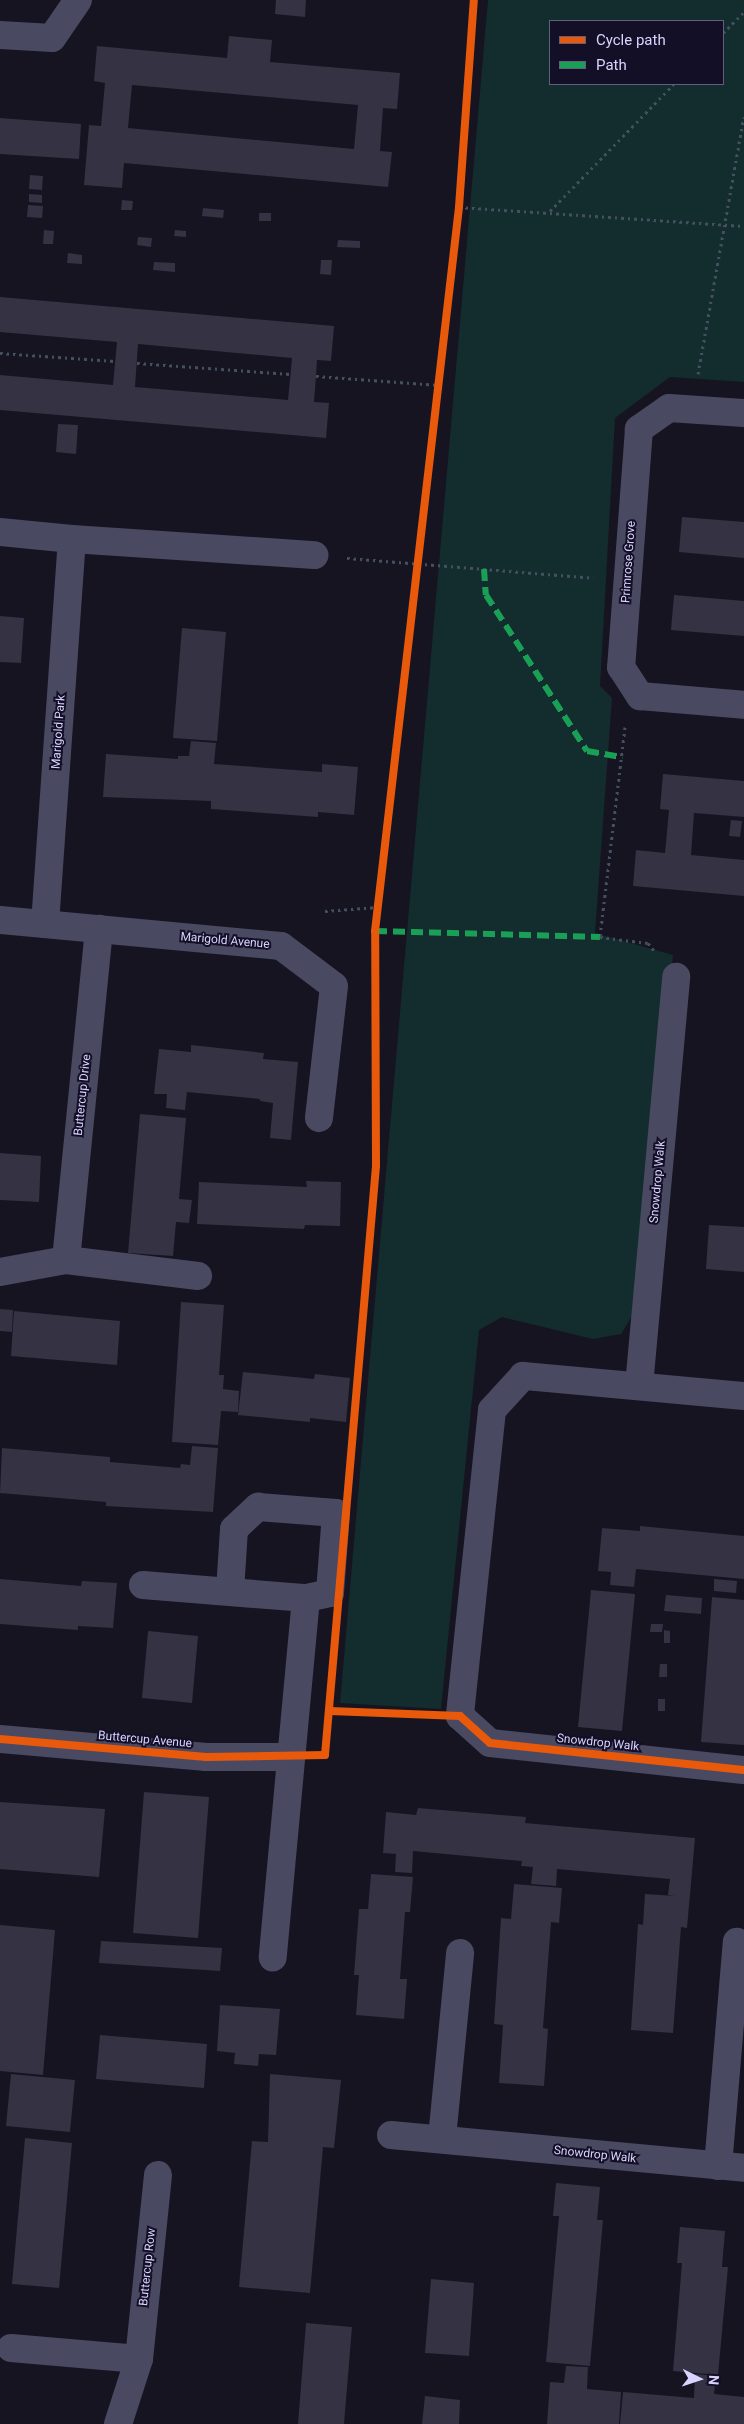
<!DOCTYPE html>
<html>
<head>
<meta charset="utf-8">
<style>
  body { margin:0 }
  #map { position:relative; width:744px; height:2424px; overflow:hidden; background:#161421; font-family:Roboto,sans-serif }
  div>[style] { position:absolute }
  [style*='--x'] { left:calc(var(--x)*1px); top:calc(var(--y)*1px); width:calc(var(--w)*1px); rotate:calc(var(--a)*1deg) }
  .green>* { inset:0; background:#132c2d }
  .building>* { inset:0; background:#343243 }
  .path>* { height:3px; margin-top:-1.5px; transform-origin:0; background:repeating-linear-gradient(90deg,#44505f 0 2.5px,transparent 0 6.5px) }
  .minor>* { height:28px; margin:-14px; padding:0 14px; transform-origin:14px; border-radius:14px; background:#4a4962 }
  .quiet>* { height:6px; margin-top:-3px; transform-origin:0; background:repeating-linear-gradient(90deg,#1a9f57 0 12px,transparent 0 18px) }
  .cycleway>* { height:8px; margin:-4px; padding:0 4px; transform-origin:4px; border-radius:4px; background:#e8590c }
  span { translate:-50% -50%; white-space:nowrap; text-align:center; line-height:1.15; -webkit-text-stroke:4px #130f26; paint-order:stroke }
  .street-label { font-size:12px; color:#d9d4ff }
  .legend { position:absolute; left:549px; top:20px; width:175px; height:65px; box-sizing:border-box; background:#130f26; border:1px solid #625e7d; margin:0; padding:6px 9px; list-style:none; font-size:15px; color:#d9d4ff }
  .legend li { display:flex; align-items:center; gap:10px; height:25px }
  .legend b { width:25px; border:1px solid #625e7d }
  .north { position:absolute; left:674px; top:2354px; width:50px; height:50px; -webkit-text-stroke:4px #130f26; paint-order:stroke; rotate:94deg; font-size:14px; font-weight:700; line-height:20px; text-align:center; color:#d9d4ff }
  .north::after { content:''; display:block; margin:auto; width:18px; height:22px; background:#d9d4ff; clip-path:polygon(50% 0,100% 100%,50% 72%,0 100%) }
</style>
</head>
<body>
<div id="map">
  <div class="green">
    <div style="clip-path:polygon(evenodd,488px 0,744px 0,744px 382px,670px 377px,615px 418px,600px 686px,612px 698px,595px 933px,673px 955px,643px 1298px,621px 1334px,593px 1339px,502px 1317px,479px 1330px,441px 1709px,340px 1703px,488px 0,550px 21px,723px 21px,723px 84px,550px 84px,550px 21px)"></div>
  </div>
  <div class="building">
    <div style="clip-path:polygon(276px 0,306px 0,305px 17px,275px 14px)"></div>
    <div style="clip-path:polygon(evenodd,229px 36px,272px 40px,270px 62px,400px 73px,397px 109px,383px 108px,380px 151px,392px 152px,388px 187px,124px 163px,122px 188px,84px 185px,89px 125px,101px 126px,105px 83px,94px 81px,97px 46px,227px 58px,229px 36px,132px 85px,358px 105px,354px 149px,128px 128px,132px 85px)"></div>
    <div style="clip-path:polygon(0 118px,81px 124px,79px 159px,0 154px)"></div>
    <div style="clip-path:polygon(30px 175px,43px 176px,42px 190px,29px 189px)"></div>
    <div style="clip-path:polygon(29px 194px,42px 195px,42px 203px,29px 202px)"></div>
    <div style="clip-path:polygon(122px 200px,133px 201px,132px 210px,121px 210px)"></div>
    <div style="clip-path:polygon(28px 205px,43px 206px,42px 218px,27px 217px)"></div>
    <div style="clip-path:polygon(203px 208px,224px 210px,223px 218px,202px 216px)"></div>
    <div style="clip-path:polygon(259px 213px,271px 213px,271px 221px,259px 221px)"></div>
    <div style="clip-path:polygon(44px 230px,54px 231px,53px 244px,43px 244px)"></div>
    <div style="clip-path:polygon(175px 230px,186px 231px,186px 237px,174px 236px)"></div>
    <div style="clip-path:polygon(138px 237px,152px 238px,151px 247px,137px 245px)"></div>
    <div style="clip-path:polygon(338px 240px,360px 241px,360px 248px,337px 247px)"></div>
    <div style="clip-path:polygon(68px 253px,82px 255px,82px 264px,67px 263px)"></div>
    <div style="clip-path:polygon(321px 260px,332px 260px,331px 275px,320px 274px)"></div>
    <div style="clip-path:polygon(154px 262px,175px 263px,175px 272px,153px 270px)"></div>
    <div style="clip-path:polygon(evenodd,0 297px,334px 326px,331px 361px,317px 360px,316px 376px,314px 402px,329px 403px,326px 438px,0 410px,0 375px,113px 385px,117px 342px,0 332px,0 297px,138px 344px,292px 358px,288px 400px,135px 387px,138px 344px)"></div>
    <div style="clip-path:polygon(58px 424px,78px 425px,76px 454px,56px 452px)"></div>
    <div style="clip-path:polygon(682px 517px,744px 522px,744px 558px,679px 552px)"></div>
    <div style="clip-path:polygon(674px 595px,744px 601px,744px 636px,671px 630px)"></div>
    <div style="clip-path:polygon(0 616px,24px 618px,21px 663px,0 662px)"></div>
    <div style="clip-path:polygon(182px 628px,226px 632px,217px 741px,173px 738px)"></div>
    <div style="clip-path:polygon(191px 741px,216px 743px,214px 764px,322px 772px,322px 764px,358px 767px,354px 815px,318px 812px,318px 817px,211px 809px,211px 801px,103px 797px,106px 754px,178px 759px,178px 756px,189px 756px)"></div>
    <div style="clip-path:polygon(663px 774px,744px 781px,744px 817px,694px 813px,691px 855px,744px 860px,744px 896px,633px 886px,636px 850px,665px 853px,669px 810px,660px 809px)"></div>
    <div style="clip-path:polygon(731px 820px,742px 821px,740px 837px,729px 836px)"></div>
    <div style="clip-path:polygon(191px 1045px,264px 1053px,263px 1059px,298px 1062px,291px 1140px,270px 1138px,273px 1103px,260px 1101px,260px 1099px,187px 1092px,185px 1110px,166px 1108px,167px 1094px,154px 1094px,159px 1049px,191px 1052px)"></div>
    <div style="clip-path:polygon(140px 1114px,186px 1118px,179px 1199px,192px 1200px,189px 1223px,176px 1222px,173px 1256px,128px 1253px)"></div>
    <div style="clip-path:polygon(0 1153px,41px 1156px,39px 1202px,0 1200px)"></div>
    <div style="clip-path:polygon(306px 1181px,341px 1182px,340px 1226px,305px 1225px,304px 1229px,197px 1224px,199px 1182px,307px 1187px)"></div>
    <div style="clip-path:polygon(709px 1225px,744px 1227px,744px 1272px,706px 1269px)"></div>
    <div style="clip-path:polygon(181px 1302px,224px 1305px,219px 1375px,224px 1375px,223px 1389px,239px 1391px,238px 1412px,221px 1411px,218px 1445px,172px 1442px)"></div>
    <div style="clip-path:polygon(0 1309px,13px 1310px,12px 1332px,0 1331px)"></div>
    <div style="clip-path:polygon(14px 1311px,120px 1321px,117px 1365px,11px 1356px)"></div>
    <div style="clip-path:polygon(243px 1372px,314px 1379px,315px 1374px,350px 1378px,346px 1422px,310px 1418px,310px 1422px,238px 1415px)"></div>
    <div style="clip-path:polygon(192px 1446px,218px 1448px,213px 1512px,106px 1506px,106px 1502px,0 1493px,2px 1448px,110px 1457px,110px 1462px,180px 1468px,181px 1464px,190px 1465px)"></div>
    <div style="clip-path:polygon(640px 1526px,744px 1536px,744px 1579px,636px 1569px,634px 1587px,610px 1585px,611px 1572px,598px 1571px,602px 1528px,640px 1531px)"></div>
    <div style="clip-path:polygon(0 1579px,81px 1586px,82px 1581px,117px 1583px,113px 1628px,78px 1626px,78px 1630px,0 1624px)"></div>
    <div style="clip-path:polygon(714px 1579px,737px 1581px,736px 1593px,714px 1591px)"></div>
    <div style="clip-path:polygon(591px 1590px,635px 1594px,622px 1731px,578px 1727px)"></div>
    <div style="clip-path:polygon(666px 1595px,702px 1598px,701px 1614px,664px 1611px)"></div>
    <div style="clip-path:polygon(712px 1597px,744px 1600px,744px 1745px,701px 1742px)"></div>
    <div style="clip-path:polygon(651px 1624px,663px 1624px,662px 1632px,650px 1632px)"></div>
    <div style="clip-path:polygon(664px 1630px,670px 1631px,670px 1643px,664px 1643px)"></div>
    <div style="clip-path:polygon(148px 1631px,198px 1636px,192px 1703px,142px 1698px)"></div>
    <div style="clip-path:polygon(660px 1664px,667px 1664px,667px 1677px,659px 1677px)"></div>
    <div style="clip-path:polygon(658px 1699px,665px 1699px,665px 1711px,658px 1711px)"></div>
    <div style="clip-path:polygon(144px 1792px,209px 1797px,198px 1938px,133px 1933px)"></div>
    <div style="clip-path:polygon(0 1802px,105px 1809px,99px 1877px,0 1869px)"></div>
    <div style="clip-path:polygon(418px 1808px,526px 1817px,525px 1823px,695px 1838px,687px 1928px,681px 1927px,673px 2033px,631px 2030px,638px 1924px,643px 1925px,645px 1894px,675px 1896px,668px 1895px,670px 1879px,557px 1869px,556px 1886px,531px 1884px,533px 1867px,521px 1866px,522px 1861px,413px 1851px,412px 1873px,395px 1872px,396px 1854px,383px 1853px,386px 1812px,416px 1815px)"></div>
    <div style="clip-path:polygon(371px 1874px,413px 1877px,410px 1912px,405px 1912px,400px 1979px,407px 1979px,404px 2019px,356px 2015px,359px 1975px,354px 1975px,359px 1909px,368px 1909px)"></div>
    <div style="clip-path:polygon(514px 1884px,562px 1888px,559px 1923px,551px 1922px,543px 2028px,548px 2029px,544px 2086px,499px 2083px,503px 2025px,494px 2024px,501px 1918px,511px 1919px)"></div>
    <div style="clip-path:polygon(0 1925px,55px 1930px,43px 2075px,0 2071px)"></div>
    <div style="clip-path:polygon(101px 1941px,222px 1948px,220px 1971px,99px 1963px)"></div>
    <div style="clip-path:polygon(220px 2005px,280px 2009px,276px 2055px,259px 2054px,258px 2066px,234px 2064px,235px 2053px,217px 2051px)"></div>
    <div style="clip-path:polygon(100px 2035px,207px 2044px,204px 2088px,96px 2079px)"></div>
    <div style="clip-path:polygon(11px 2074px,75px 2080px,70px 2132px,6px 2126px)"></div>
    <div style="clip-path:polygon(270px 2074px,341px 2080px,334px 2148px,323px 2147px,310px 2293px,239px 2287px,252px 2141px,268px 2142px)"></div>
    <div style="clip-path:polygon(25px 2138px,72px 2143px,59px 2288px,12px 2284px)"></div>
    <div style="clip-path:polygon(556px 2183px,600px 2187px,597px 2220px,603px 2220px,590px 2366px,546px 2362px,559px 2216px,553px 2216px)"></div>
    <div style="clip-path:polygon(680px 2227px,725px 2231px,722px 2267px,728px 2267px,718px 2375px,673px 2371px,682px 2263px,677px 2263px)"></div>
    <div style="clip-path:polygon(431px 2279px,474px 2283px,469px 2356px,425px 2353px)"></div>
    <div style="clip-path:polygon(306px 2323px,352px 2327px,344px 2424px,298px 2424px)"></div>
    <div style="clip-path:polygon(566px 2366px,588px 2367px,587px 2389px,621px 2392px,619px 2424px,547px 2424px,550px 2382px,564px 2383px)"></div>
    <div style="clip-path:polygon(695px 2374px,716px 2376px,714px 2394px,744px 2397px,744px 2424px,620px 2424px,623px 2392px,694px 2398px)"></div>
    <div style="clip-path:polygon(425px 2396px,460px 2400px,459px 2424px,422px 2424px)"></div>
  </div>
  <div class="path">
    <div style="--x:723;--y:33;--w:30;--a:-45"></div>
    <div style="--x:459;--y:207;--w:286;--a:3.8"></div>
    <div style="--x:550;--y:211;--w:177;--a:-45.7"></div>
    <div style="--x:0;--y:353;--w:115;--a:4"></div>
    <div style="--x:137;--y:363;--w:154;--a:4.1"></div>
    <div style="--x:698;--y:374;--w:261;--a:-79.9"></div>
    <div style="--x:316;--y:376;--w:123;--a:4.2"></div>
    <div style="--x:347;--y:558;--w:247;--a:4.6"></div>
    <div style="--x:625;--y:727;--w:211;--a:96.8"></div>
    <div style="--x:600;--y:937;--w:48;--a:7.1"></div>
    <div style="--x:648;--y:943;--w:11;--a:52"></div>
    <div style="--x:325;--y:911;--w:53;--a:-4.3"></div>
    <div style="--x:347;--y:1481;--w:80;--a:-82.8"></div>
    <div style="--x:357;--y:1402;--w:237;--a:-85.4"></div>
    <div style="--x:376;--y:1166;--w:235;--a:-90.2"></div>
    <div style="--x:375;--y:931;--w:729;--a:-83.38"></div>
    <div style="--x:459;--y:207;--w:208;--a:-85.9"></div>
    <div style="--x:330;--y:1711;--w:96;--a:1.8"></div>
  </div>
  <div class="minor">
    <div style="--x:0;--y:35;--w:52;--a:3.3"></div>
    <div style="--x:52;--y:38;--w:46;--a:-55.6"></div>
    <div style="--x:744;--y:413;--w:75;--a:-176.2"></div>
    <div style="--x:669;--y:408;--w:37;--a:145"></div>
    <div style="--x:639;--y:429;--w:239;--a:94.3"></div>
    <div style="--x:621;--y:667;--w:35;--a:57"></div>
    <div style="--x:640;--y:696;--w:104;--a:4.9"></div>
    <div style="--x:0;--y:532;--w:72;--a:5.6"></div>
    <div style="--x:0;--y:920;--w:282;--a:5.3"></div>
    <div style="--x:281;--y:946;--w:66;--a:37"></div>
    <div style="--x:334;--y:986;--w:133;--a:96.5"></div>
    <div style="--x:45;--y:924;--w:386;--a:-86"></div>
    <div style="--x:72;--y:539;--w:243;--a:3.8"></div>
    <div style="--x:66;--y:1260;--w:333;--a:-84.3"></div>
    <div style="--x:0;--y:1272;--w:67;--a:-10.3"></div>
    <div style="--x:66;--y:1260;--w:133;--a:6.9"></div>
    <div style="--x:639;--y:1386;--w:411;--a:-84.8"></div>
    <div style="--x:744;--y:1396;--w:222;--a:-174.8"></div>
    <div style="--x:523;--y:1376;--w:46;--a:132.4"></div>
    <div style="--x:492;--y:1410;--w:308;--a:96"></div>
    <div style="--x:460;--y:1716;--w:40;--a:42"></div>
    <div style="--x:490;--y:1743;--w:255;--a:6.1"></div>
    <div style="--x:143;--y:1585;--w:164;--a:4.6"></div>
    <div style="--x:306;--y:1598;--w:361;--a:95.3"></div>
    <div style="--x:230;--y:1591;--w:62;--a:-86.3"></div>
    <div style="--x:234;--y:1529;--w:33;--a:-43"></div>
    <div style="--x:258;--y:1507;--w:78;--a:4.4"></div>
    <div style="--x:336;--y:1513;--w:80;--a:94.3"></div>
    <div style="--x:330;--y:1593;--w:25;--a:168"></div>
    <div style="--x:0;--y:1739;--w:207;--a:5"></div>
    <div style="--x:206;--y:1757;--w:83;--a:0"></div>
    <div style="--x:391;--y:2135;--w:355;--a:5.3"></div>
    <div style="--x:442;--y:2138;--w:186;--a:-84.4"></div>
    <div style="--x:718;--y:2166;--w:225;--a:-85.2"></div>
    <div style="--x:11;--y:2348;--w:128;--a:4.9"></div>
    <div style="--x:118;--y:2424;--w:68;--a:-72.1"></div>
    <div style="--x:139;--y:2359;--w:185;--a:-84.1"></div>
  </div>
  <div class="quiet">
    <div style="--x:484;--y:569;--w:26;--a:86"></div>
    <div style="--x:486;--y:595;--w:186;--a:57.1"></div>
    <div style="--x:587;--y:751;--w:36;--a:10"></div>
    <div style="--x:375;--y:931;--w:225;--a:1.5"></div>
  </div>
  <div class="cycleway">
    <div style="--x:330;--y:1711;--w:130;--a:2.2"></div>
    <div style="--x:460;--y:1716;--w:40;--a:42"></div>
    <div style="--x:490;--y:1743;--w:255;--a:6.1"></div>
    <div style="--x:0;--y:1739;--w:207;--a:5"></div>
    <div style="--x:206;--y:1757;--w:119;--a:-1"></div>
    <div style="--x:325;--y:1755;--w:591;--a:-85.05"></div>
    <div style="--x:376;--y:1166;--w:235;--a:-90.2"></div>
    <div style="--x:375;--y:931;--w:729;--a:-83.38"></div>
    <div style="--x:459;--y:207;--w:208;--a:-85.9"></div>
  </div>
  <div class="street-label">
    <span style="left:629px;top:562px;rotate:-86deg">Primrose Grove</span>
    <span style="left:59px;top:732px;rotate:-86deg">Marigold Park</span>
    <span style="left:225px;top:941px;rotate:5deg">Marigold Avenue</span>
    <span style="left:83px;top:1095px;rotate:-84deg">Buttercup Drive</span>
    <span style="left:658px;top:1182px;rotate:-85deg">Snowdrop Walk</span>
    <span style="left:145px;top:1740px;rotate:5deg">Buttercup Avenue</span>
    <span style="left:598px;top:1743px;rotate:6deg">Snowdrop Walk</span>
    <span style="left:595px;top:2155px;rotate:6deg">Snowdrop Walk</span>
    <span style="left:148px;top:2267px;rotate:-84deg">Buttercup Row</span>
  </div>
  <ul class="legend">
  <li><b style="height:6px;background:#e8590c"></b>Cycle path</li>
  <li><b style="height:6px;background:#1a9f57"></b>Path</li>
  </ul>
  <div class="north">N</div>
</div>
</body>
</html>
